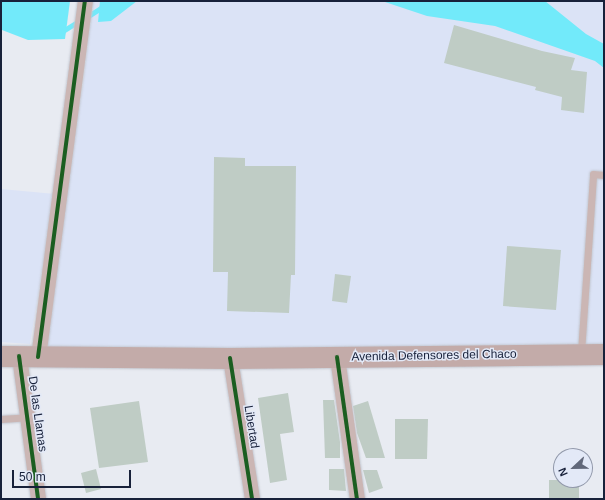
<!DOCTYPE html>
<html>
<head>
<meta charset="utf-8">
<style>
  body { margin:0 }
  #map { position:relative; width:605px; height:500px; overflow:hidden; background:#e8ebf2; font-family:Arial,sans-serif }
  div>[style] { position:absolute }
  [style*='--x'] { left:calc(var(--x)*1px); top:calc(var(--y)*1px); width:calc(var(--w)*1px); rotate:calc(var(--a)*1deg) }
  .built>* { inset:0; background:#dbe3f6 }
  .water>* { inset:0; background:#72eafa }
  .stream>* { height:4.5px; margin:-2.25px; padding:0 2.25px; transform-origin:2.25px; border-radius:2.25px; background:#72eafa }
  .building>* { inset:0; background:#bfccc5 }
  .roads { filter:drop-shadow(0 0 1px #c3c7d0) drop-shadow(0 0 1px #c3c7d0) }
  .lane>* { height:7px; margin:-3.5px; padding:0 3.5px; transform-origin:3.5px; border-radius:3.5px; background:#cbb6b4 }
  .street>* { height:15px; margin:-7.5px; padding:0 7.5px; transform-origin:7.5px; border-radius:7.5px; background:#cbb6b4 }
  .secondary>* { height:21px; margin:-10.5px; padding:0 10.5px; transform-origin:10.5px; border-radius:10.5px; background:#c3aba9 }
  .cycleway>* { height:4px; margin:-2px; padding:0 2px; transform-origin:2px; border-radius:2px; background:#1b5e20 }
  span { translate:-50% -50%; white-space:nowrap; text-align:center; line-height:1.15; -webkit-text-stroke:3px #e3e9f7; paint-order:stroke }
  .street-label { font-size:12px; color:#18213a }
  .frame { position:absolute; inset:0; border:2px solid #18213a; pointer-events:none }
  .north { position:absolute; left:553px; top:448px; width:40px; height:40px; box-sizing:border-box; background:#e3e9f7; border:1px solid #9299ab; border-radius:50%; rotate:248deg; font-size:11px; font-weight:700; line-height:16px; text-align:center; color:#18213a }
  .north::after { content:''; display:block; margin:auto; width:14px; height:18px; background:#61687a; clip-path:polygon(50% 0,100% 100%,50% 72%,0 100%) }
  .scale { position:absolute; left:12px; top:470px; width:119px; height:18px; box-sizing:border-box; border:2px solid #18213a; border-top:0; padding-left:5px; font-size:12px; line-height:14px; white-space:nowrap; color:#18213a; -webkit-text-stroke:3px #e3e9f7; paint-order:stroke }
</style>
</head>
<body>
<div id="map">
  <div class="built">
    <div style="clip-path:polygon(93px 1px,604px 1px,604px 353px,38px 356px,83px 84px)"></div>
    <div style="clip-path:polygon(1px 189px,55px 194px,30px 344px,1px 342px)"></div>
  </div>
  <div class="water">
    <div style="clip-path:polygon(1px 1px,70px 1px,65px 39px,28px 40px,2px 30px)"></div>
    <div style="clip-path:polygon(100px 1px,137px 1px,111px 21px,98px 22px)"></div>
    <div style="clip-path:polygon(382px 1px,545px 1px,586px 34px,604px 44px,604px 68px,595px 61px,495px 26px,427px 16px)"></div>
  </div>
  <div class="stream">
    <div style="--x:87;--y:17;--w:30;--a:-33"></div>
    <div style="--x:63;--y:31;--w:19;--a:-32"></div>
  </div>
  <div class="building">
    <div style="clip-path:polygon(454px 25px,542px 51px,575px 58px,571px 70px,587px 72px,584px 113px,561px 110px,562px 97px,535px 90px,536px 87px,444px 63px)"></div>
    <div style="clip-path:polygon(214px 157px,245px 158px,245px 166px,296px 166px,295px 275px,291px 275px,289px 313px,227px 311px,228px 272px,213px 272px)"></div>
    <div style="clip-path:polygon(507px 246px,561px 250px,556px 310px,503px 306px)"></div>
    <div style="clip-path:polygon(335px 274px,351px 276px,347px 303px,332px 301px)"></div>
    <div style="clip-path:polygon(288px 393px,294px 432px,280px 434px,287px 480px,270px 483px,258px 398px)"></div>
    <div style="clip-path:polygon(323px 400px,334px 400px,340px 442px,340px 458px,325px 458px)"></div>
    <div style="clip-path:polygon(139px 401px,148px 462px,99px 468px,90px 408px)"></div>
    <div style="clip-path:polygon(368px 401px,385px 458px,366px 458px,357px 433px,353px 406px)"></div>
    <div style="clip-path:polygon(395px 419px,428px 419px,427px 459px,395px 459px)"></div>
    <div style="clip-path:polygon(96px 469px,101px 489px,86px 493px,81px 473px)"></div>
    <div style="clip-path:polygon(329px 469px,344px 469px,346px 491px,329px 490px)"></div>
    <div style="clip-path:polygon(363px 470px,377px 470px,383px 488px,369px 493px)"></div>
    <div style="clip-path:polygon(549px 480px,579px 480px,579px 499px,549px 499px)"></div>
  </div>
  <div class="roads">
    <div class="lane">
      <div style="--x:581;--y:352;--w:178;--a:-86.1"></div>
      <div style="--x:593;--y:174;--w:11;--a:5"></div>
      <div style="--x:1;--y:419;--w:26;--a:-4"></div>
    </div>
    <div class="street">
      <div style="--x:19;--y:356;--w:144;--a:82.4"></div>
      <div style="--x:38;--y:357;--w:359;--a:-82.5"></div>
      <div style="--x:337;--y:357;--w:143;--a:82"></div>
      <div style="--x:230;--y:358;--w:143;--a:81.1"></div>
    </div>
    <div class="secondary">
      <div style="--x:1;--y:356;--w:229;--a:0.5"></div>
      <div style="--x:230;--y:358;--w:374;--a:-0.6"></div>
    </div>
  </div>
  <div class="cycleway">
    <div style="--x:19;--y:356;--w:144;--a:82.4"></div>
    <div style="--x:38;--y:357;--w:359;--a:-82.5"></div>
    <div style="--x:337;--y:357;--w:143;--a:82"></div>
    <div style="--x:230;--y:358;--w:143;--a:81.1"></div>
  </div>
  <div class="street-label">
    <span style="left:434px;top:356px;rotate:-1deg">Avenida Defensores del Chaco</span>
    <span style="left:37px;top:414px;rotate:82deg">De las Llamas</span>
    <span style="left:251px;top:427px;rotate:81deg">Libertad</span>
  </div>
  <div class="frame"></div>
  <div class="north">N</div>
  <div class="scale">50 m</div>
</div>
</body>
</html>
